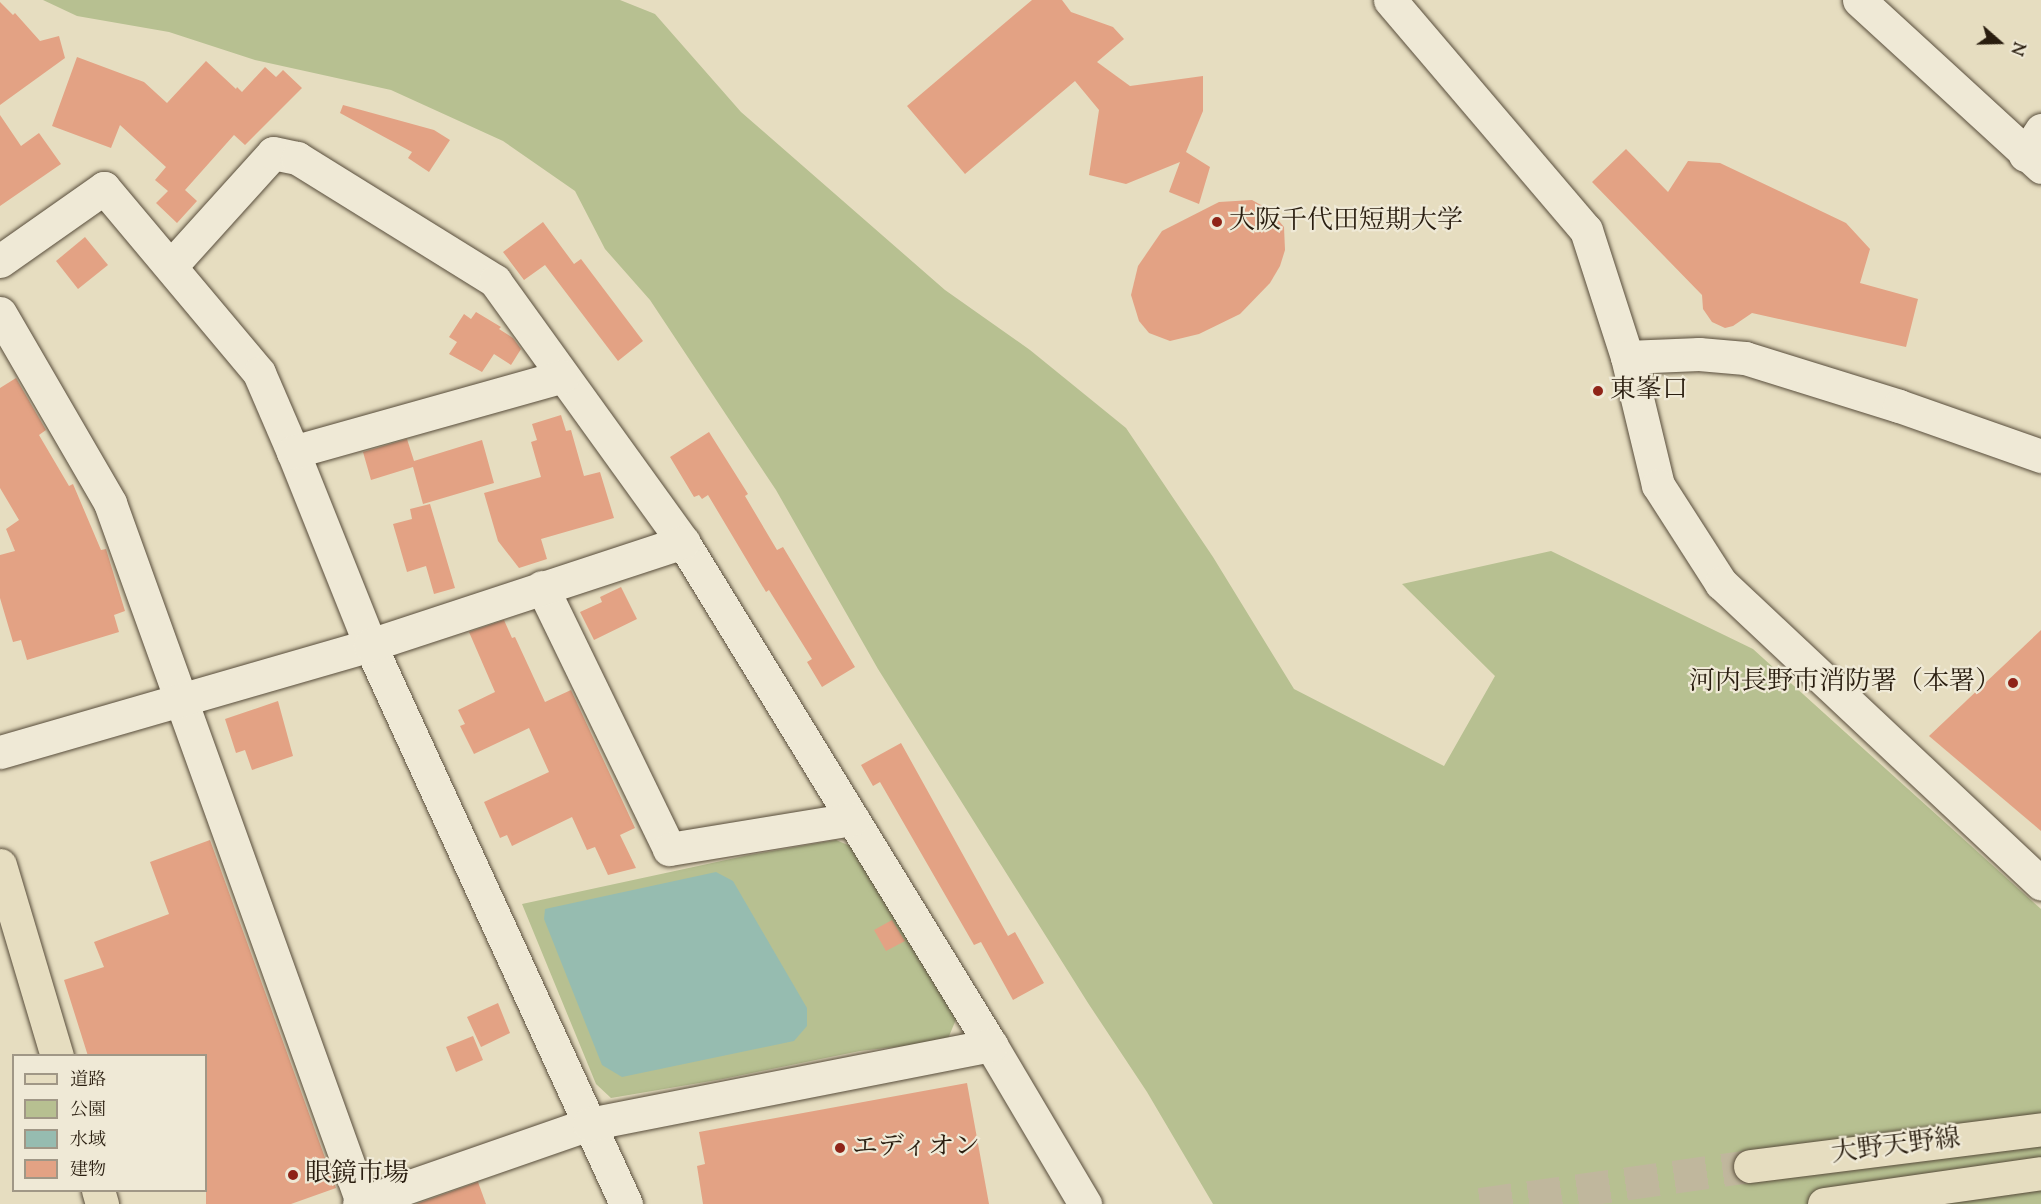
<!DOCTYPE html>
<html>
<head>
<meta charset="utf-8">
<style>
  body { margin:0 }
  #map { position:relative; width:2041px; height:1204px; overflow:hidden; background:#e6ddc0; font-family:"Sorts Mill Goudy","Noto Serif JP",serif }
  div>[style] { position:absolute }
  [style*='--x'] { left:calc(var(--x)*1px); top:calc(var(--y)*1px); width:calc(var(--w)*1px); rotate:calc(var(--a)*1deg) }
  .green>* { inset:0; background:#b7c091 }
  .water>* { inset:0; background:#96bcb0 }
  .building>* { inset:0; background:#e3a284 }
  .major-tunnel>* { height:33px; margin-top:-16.5px; transform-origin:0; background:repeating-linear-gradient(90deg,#c0b79d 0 33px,transparent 0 49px) }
  .roads { filter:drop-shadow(0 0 2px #584d3b) drop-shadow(0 0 2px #584d3b) }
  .minor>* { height:33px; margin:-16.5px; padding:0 16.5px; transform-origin:16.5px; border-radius:16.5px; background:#efe9d6 }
  .major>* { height:33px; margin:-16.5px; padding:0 16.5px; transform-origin:16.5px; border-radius:16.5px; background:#e6ddc0 }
  .highway>* { height:33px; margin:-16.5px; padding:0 16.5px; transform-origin:16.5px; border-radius:16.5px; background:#e6ddc0 }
  .dots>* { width:16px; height:16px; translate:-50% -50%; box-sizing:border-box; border:3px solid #efe9d6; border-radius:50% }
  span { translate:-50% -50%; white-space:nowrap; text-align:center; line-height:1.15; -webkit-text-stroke:4.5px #efe9d6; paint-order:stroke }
  .poi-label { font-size:26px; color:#291d0f }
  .left { translate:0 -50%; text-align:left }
  .right { translate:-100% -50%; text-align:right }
  .street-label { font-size:26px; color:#291d0f }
  .legend { position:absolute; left:12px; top:1054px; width:195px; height:138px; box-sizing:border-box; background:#efe9d6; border:2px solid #a09786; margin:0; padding:8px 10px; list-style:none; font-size:18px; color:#291d0f }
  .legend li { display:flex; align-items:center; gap:12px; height:30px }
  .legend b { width:30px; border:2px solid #a09786 }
  .north { position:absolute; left:1969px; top:12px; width:60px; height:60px; -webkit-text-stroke:4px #efe9d6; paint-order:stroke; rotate:110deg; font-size:16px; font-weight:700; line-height:24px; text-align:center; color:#291d0f }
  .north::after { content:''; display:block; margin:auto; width:21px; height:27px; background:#291d0f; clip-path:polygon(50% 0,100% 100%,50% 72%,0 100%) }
</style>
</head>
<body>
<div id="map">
  <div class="green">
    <div style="clip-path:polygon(43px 0,620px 0,655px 14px,741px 112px,945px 290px,1030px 350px,1126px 428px,1213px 557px,1294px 689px,1444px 766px,1495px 676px,1402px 584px,1551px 551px,1753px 649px,2041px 909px,2041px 1204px,1213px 1204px,1147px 1092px,1088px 1003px,878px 669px,776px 490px,650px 300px,605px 249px,575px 191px,503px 141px,391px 90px,255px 60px,169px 32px,77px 16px)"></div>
    <div style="clip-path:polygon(836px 840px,855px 848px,957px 1017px,947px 1041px,860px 1051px,723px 1079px,611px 1098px,596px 1084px,522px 904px,749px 855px)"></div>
  </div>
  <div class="water">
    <div style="clip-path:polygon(716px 872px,733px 881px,807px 1008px,807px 1026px,794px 1041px,622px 1077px,602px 1065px,544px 919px,545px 909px)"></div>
  </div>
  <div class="building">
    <div style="clip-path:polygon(1032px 0,1062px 0,1071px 12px,1113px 27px,1124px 39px,1097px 62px,1130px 86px,1203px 76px,1203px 111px,1186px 152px,1210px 167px,1199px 204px,1169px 192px,1180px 162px,1126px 184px,1089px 175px,1099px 110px,1075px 81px,965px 174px,907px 106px)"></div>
    <div style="clip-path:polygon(0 2px,13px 15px,15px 13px,40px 41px,59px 36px,65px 58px,0 105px)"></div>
    <div style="clip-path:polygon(77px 57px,144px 82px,167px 103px,206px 61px,236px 89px,237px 87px,242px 92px,265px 67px,276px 77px,283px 70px,302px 88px,245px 145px,234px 135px,185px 190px,197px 201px,177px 223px,156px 203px,168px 191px,155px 180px,166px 167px,120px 125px,111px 148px,52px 126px)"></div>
    <div style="clip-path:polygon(343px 105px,434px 130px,450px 140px,429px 172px,408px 158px,412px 152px,340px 113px)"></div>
    <div style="clip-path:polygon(0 115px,21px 146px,39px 133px,61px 164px,0 206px)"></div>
    <div style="clip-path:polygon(1626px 149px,1668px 192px,1688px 161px,1720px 163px,1846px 223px,1870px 249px,1860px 283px,1918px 299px,1906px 347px,1752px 313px,1733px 326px,1725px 328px,1712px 322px,1703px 309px,1702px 295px,1592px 182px)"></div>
    <div style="clip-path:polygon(1252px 200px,1270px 210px,1284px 227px,1285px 250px,1280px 266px,1270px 283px,1240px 314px,1199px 334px,1170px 341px,1149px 333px,1139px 321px,1131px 295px,1138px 266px,1162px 231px,1219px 202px)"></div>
    <div style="clip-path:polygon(543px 222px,574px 264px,581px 259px,643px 341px,618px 361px,545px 265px,524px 280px,503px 252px)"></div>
    <div style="clip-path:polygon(85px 237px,108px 265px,78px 289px,56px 261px)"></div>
    <div style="clip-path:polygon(476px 312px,501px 327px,499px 329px,513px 338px,521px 349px,511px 365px,494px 354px,482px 372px,449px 354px,457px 342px,449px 337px,464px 314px,471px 319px)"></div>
    <div style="clip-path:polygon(16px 378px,46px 430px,39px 435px,69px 486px,73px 484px,101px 550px,106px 549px,125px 611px,114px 615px,119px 632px,27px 660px,21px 640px,13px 642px,0 598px,0 555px,15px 551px,6px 529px,19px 520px,0 488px,0 388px)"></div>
    <div style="clip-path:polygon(561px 415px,566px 431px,571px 430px,584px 476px,600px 472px,614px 518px,541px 539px,547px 559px,519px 568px,498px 541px,484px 493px,541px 477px,531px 442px,537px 440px,532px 424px)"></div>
    <div style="clip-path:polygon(709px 432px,748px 494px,745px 496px,777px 550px,783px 547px,855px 667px,822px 687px,807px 662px,812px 659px,769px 590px,766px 592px,708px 495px,702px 499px,699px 495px,694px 497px,670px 457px)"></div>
    <div style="clip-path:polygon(407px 439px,414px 461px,482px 440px,494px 483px,423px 504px,413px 467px,371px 480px,363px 452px)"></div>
    <div style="clip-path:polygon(430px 504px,455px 588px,434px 594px,426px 566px,407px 572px,393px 524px,412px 519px,410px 509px)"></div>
    <div style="clip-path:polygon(621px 587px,637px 619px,594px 640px,580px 612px,602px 602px,600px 597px)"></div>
    <div style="clip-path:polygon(504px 620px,512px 638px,515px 637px,545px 702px,571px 690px,635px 828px,620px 835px,636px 868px,608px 875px,595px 847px,587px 850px,572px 817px,512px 846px,507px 835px,500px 838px,484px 802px,549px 772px,529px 728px,474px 754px,460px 726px,465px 724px,458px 710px,495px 692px,469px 632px)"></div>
    <div style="clip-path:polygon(2041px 630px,2041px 831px,1929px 736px)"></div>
    <div style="clip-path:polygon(278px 701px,293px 756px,252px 770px,245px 750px,236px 753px,225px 719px)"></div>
    <div style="clip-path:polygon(901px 743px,1008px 936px,1015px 932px,1044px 983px,1013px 1000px,981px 942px,974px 945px,880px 782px,873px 786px,861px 765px)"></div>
    <div style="clip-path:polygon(210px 840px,336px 1188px,291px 1204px,206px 1204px,206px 1056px,88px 1056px,64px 980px,104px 967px,94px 942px,169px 914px,150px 862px)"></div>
    <div style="clip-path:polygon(892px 920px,905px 941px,886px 951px,874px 930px)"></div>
    <div style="clip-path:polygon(498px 1003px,510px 1033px,481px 1047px,467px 1017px)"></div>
    <div style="clip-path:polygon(473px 1036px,483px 1060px,456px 1072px,446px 1047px)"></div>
    <div style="clip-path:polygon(967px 1083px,989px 1204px,703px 1204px,697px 1166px,705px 1164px,699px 1132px)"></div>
    <div style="clip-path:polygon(478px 1182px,486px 1204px,416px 1204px)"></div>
  </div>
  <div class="major-tunnel">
    <div style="--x:1480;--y:1204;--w:273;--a:-8"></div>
  </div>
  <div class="roads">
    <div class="minor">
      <div style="--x:1390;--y:0;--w:302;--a:49.6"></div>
      <div style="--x:1586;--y:230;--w:133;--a:72.1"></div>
      <div style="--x:1627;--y:357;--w:132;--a:76.4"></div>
      <div style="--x:1658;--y:485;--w:117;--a:57.3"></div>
      <div style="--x:1721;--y:583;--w:439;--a:43.2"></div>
      <div style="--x:1859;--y:0;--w:247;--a:42.5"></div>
      <div style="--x:2025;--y:155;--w:30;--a:-57"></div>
      <div style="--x:0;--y:261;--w:127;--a:-35.1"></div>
      <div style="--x:104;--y:188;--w:241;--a:50"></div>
      <div style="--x:259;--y:373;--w:86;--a:66.7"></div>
      <div style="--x:293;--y:452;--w:208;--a:68.2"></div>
      <div style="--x:370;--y:645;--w:615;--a:65.39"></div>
      <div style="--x:171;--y:266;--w:152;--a:-47.9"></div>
      <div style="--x:273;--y:153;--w:25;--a:12"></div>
      <div style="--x:297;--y:158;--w:233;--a:31.8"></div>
      <div style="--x:495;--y:281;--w:322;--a:54.2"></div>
      <div style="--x:683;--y:542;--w:590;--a:58.52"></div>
      <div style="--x:991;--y:1045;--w:185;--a:59.4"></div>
      <div style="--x:0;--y:313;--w:220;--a:59.9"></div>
      <div style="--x:110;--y:503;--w:743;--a:70.18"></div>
      <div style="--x:1627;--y:357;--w:72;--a:-2.4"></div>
      <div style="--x:1699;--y:354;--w:46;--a:5"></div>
      <div style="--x:1745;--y:358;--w:161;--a:17.3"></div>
      <div style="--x:1899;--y:406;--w:151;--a:19.4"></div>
      <div style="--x:293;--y:452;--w:280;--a:-15.7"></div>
      <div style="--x:542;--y:587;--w:291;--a:64.1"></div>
      <div style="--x:669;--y:849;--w:186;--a:-9.3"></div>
      <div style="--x:0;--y:752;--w:385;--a:-16.1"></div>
      <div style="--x:370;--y:645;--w:330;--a:-18.2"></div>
      <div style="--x:359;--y:1204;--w:244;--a:-19.2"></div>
      <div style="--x:589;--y:1124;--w:410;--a:-11.1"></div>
    </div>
    <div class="major">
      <div style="--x:1750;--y:1166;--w:293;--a:-7.2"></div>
      <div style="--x:1824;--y:1204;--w:219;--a:-8.1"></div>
    </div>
    <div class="highway">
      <div style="--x:0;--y:865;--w:199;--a:73.4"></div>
      <div style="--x:98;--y:1190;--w:15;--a:74"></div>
    </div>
  </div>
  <div class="dots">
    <div style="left:1217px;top:222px;background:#8f2418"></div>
    <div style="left:1598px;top:391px;background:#8f2418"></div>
    <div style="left:2013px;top:683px;background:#8f2418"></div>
    <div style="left:840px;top:1148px;background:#8f2418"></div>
    <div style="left:293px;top:1175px;background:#8f2418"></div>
  </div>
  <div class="poi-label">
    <span class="left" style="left:1229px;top:222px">大阪千代田短期大学</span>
    <span class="left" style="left:1610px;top:391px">東峯口</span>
    <span class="right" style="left:2001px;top:683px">河内長野市消防署（本署）</span>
    <span class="left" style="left:852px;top:1148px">エディオン</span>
    <span class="left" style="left:305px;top:1175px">眼鏡市場</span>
  </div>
  <div class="street-label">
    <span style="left:1896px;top:1147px;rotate:-7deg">大野天野線</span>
  </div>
  <ul class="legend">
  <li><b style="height:8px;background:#e6ddc0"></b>道路</li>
  <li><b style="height:16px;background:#b7c091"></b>公園</li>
  <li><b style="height:16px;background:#96bcb0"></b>水域</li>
  <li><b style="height:16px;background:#e3a284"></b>建物</li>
  </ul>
  <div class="north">N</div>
</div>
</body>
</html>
